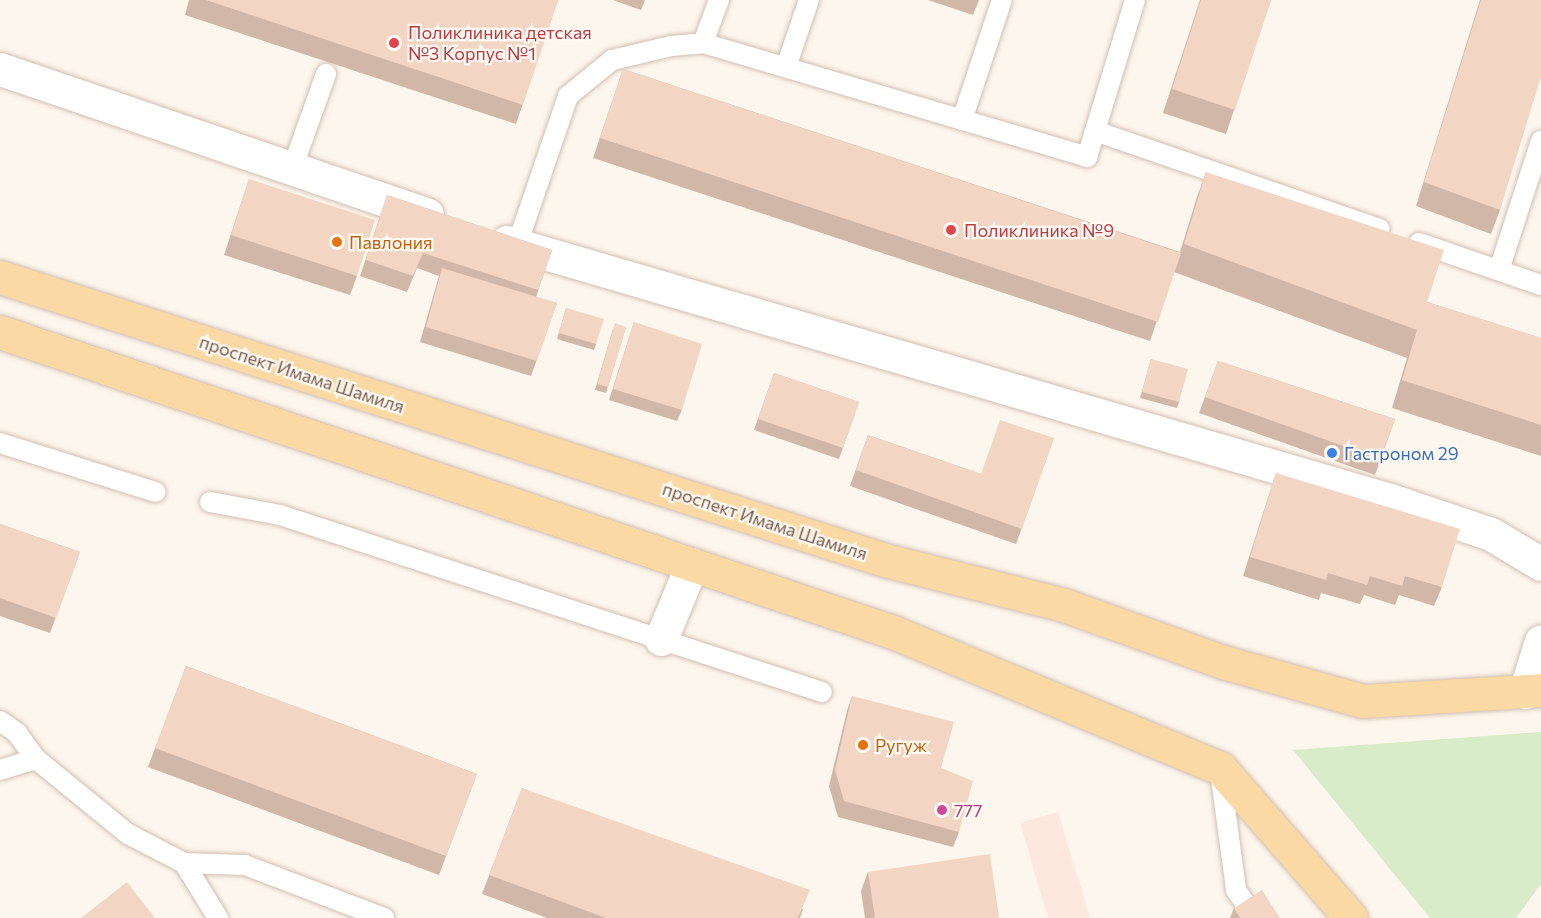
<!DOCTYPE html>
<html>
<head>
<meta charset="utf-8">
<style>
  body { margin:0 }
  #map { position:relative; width:1541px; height:918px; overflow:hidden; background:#fdf6ec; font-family:Commissioner,sans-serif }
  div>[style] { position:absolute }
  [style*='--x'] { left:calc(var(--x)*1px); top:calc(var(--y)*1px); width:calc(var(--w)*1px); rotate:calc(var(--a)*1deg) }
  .commercial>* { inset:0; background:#fde8e0 }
  .green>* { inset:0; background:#d8ecc9 }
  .roads { filter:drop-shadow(0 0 2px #d1beb0) drop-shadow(0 0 2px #d1beb0) }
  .service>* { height:20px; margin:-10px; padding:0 10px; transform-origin:10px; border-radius:10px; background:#fff }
  .minor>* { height:33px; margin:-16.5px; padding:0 16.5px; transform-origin:16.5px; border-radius:16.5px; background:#fff }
  .primary>* { height:33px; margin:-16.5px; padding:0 16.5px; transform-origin:16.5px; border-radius:16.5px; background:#fbd9a5 }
  .wall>* { inset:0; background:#d1b7a8 }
  .building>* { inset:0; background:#f3d5c3 }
  .dots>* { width:16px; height:16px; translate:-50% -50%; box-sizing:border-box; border:3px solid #fffaf3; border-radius:50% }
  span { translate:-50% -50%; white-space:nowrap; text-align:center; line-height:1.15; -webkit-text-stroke:4.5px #fffaf3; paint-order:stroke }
  .health-label { font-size:18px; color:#be3a42 }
  .left { translate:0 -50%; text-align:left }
  .food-label { font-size:18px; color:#c56008 }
  .street-label { font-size:18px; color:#7a5c4d }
  .shop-label { font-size:18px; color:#366cbe }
  .hotel-label { font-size:18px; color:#b23c85 }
</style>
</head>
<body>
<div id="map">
  <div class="commercial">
    <div style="clip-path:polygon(1058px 812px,1090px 918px,1048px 918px,1020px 823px)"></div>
  </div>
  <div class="green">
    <div style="clip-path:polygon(1541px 732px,1541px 884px,1516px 918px,1430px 918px,1293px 750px)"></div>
  </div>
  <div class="roads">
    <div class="service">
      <div style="--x:703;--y:43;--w:46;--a:-69.6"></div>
      <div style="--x:786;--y:67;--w:71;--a:-71.1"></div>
      <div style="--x:962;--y:120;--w:126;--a:-71.6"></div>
      <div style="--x:1095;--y:131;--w:301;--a:19"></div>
      <div style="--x:292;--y:169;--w:101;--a:-70.3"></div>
      <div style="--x:1419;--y:243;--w:129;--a:19"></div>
      <div style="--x:517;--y:245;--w:157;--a:-71.1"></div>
      <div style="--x:568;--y:96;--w:57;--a:-39.3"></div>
      <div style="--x:612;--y:60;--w:61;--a:-13.3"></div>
      <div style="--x:671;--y:46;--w:32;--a:-5"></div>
      <div style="--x:703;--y:43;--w:401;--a:16.5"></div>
      <div style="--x:1087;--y:157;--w:164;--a:-73"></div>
      <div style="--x:1499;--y:270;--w:136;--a:-72"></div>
      <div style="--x:0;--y:443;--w:163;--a:17.5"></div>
      <div style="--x:210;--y:502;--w:71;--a:10.5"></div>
      <div style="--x:280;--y:515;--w:570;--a:18.09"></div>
      <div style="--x:0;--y:721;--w:21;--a:35"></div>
      <div style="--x:17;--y:733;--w:32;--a:54"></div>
      <div style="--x:36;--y:759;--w:119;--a:39.2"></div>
      <div style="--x:128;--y:834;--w:63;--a:27.4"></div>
      <div style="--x:184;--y:863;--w:61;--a:1.9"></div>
      <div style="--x:245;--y:865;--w:149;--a:20.9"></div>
      <div style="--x:0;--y:770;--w:38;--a:-17"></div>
      <div style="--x:1220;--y:771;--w:120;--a:82.3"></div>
      <div style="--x:1236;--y:890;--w:22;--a:56"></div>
      <div style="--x:184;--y:863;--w:65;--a:58.3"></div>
    </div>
    <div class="minor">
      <div style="--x:0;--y:69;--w:451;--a:18.8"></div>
      <div style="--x:507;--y:242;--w:923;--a:16.29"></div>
      <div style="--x:1393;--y:501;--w:103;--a:18.6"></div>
      <div style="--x:1491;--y:534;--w:58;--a:31"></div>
      <div style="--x:661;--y:639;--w:81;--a:-67.5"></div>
      <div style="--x:1525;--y:692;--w:53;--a:-72.6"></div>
    </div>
    <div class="primary">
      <div style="--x:0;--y:277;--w:929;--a:17.73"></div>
      <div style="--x:885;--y:560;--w:185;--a:14.1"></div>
      <div style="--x:1064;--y:605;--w:169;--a:19.7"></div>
      <div style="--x:1223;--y:662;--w:145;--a:15.6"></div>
      <div style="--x:1363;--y:701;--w:178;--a:-3.5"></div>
      <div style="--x:0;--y:332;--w:942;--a:18.57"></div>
      <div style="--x:893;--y:632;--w:354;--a:22.6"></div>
      <div style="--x:1220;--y:768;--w:199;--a:48.9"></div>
    </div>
  </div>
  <div class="wall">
    <div style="clip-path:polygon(189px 0,558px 0,516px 124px,185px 15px)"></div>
    <div style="clip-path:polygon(613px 0,645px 0,641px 10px)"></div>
    <div style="clip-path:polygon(928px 0,979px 0,973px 15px)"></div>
    <div style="clip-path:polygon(1200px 0,1271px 0,1226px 134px,1163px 113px)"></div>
    <div style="clip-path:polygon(1480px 0,1541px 0,1500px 210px,1491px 234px,1416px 206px)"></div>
    <div style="clip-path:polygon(623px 69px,1180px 252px,1196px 200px,1206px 172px,1427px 302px,1541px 338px,1541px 456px,1392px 408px,1407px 358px,1174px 272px,1150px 341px,593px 158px)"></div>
    <div style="clip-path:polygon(249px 179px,357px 276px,350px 295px,224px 255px)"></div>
    <div style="clip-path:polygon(387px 195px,552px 250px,536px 297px,557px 303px,531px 376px,420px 342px,439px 276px,417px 268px,407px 292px,360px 276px)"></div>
    <div style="clip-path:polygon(566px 308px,596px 344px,594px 350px,557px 339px)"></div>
    <div style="clip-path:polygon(634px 322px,682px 410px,677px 421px,609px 400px)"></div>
    <div style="clip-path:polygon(626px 327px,606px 393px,595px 390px,613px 329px)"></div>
    <div style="clip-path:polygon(1151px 359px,1179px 402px,1177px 408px,1140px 398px)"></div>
    <div style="clip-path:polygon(1218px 361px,1395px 419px,1375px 475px,1199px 413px)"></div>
    <div style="clip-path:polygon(774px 373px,859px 402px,839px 459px,754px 430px)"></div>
    <div style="clip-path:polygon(868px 435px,981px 474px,1054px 438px,1016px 544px,850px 486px)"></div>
    <div style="clip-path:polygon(1276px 473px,1442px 587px,1434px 606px,1399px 595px,1395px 605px,1364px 595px,1360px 604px,1321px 593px,1319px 600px,1243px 576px)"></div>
    <div style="clip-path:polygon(0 524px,80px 552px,50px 633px,0 616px)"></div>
    <div style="clip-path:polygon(186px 666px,477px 774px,439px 875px,148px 767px)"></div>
    <div style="clip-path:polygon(852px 696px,941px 768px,959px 832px,953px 847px,838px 817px,829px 786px,847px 711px)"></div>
    <div style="clip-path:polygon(522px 788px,803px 909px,800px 918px,547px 918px,482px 894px)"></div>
    <div style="clip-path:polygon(868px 872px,999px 918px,865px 918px,861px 891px)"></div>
    <div style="clip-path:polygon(1234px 908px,1280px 918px,1230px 918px)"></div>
  </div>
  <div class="building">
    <div style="clip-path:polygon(206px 0,558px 0,523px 105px)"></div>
    <div style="clip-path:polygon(1201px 0,1271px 0,1235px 110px,1172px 89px)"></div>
    <div style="clip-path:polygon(1481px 0,1541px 0,1541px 77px,1500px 210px,1424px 182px)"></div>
    <div style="clip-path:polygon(623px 69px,1181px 253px,1158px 322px,600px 138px)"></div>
    <div style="clip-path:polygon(1206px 172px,1444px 250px,1427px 302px,1541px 338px,1541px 425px,1402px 380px,1417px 330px,1184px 244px)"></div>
    <div style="clip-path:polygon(249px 179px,375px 220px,357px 276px,231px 235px)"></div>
    <div style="clip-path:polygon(387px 195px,552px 250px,538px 290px,423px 253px,413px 276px,366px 260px)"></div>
    <div style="clip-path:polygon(442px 268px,557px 303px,537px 361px,426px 327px)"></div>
    <div style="clip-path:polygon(566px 308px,604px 319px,596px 344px,559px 333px)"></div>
    <div style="clip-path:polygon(634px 322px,702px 344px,682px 410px,613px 389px)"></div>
    <div style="clip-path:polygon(615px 323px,626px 327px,608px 387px,597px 384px)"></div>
    <div style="clip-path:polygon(1151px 359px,1188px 369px,1179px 402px,1142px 392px)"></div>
    <div style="clip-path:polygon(1218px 361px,1395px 419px,1380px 459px,1205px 397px)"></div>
    <div style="clip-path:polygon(774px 373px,859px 402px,843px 448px,758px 419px)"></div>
    <div style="clip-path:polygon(1000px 420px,1054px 438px,1022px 529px,856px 470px,868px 435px,981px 474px)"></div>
    <div style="clip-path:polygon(1276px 473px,1460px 529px,1442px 587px,1405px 576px,1402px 586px,1370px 576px,1367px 585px,1328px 573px,1326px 580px,1250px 557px)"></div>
    <div style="clip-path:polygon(0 524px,80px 552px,56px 618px,0 598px)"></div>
    <div style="clip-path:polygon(186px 666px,477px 774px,446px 856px,155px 748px)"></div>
    <div style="clip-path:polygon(852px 696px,954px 722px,941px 768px,973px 781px,959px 832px,844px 801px,835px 770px)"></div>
    <div style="clip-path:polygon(522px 788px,810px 890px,798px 918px,606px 918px,489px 875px)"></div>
    <div style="clip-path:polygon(990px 854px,999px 918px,875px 918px,868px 872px)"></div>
    <div style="clip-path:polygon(127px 882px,155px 918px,81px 918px)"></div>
    <div style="clip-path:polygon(1262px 890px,1280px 918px,1240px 918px,1234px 908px)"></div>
  </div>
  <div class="dots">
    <div style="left:394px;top:43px;background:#e0444e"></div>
    <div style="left:951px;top:230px;background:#e0444e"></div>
    <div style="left:337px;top:242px;background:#e8710a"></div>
    <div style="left:1332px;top:453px;background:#3f7fe0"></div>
    <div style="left:863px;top:745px;background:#e8710a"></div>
    <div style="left:942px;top:810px;background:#d1479c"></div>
  </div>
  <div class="health-label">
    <span class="left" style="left:408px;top:43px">Поликлиника детская<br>№3 Корпус №1</span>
    <span class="left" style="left:964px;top:230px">Поликлиника №9</span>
  </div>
  <div class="food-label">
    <span class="left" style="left:349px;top:242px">Павлония</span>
    <span class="left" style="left:875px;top:745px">Ругуж</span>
  </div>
  <div class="street-label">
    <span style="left:302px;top:374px;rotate:18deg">проспект Имама Шамиля</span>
    <span style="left:765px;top:521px;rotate:18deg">проспект Имама Шамиля</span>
  </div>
  <div class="shop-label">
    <span class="left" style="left:1344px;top:453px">Гастроном 29</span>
  </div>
  <div class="hotel-label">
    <span class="left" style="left:954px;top:810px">777</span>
  </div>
</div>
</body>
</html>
